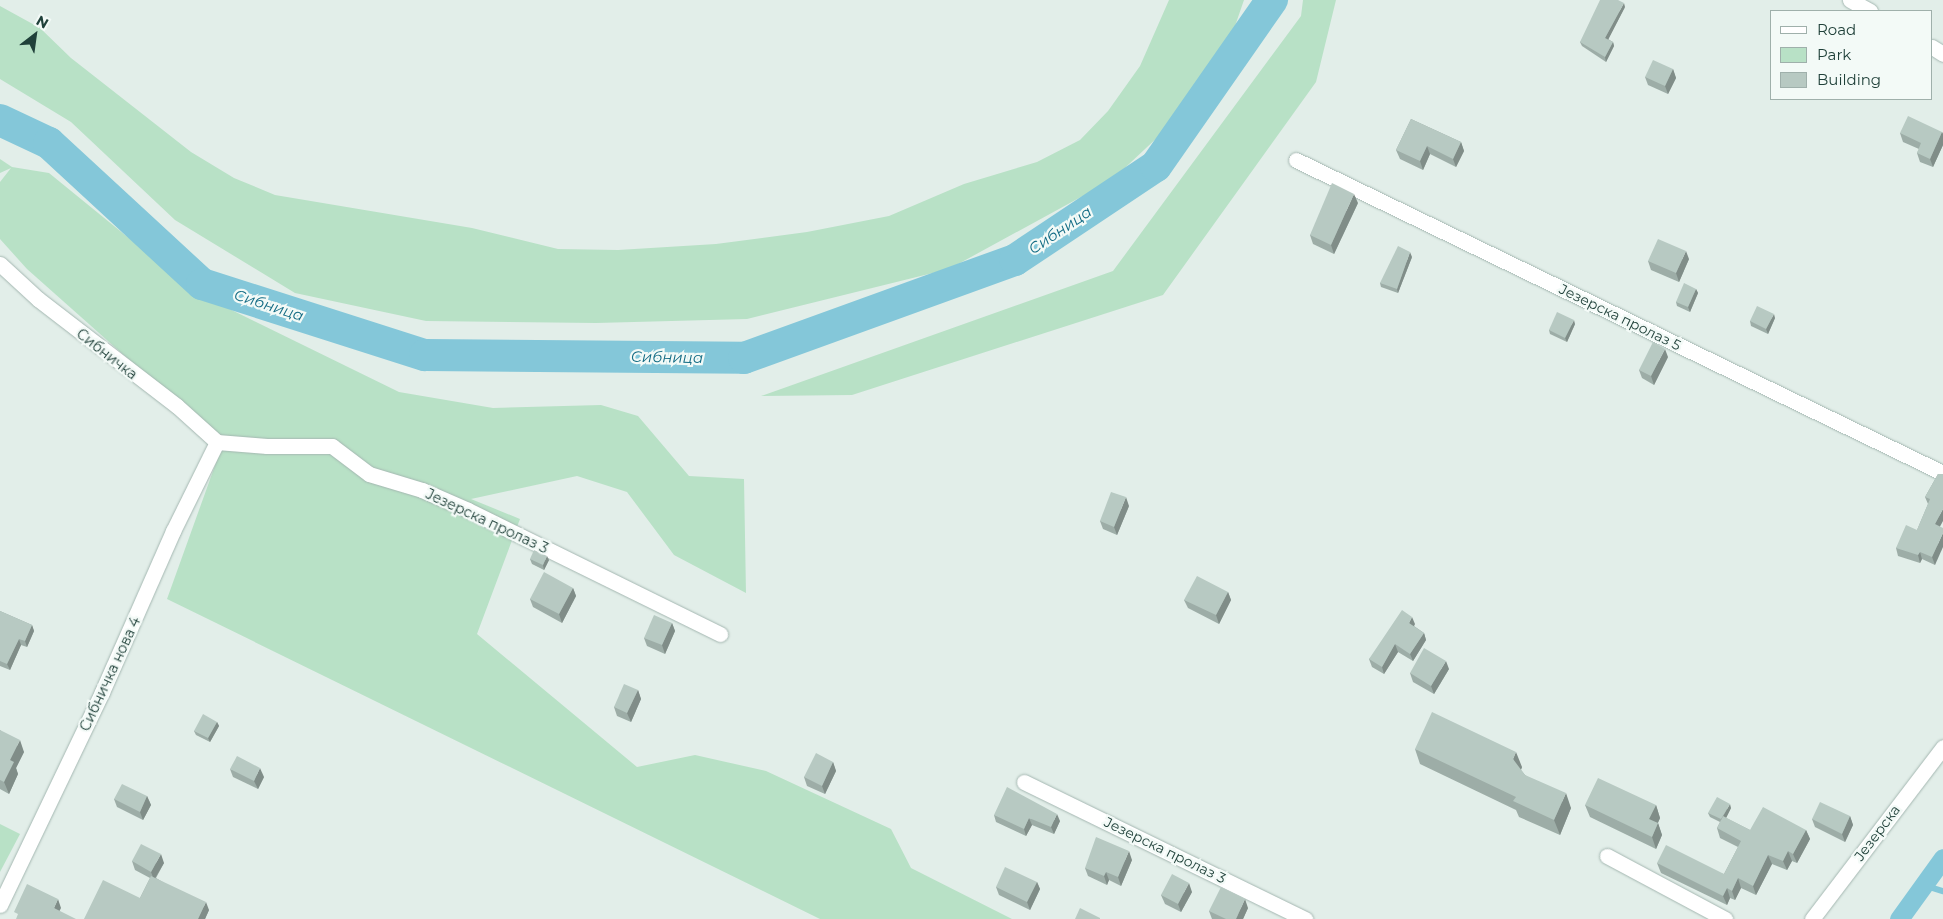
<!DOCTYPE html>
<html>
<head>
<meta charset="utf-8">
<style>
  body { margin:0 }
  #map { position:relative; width:1943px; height:919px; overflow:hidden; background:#e2eee9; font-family:Montserrat,sans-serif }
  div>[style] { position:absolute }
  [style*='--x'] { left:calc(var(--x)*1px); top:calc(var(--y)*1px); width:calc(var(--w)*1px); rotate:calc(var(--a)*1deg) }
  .green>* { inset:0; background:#b8e1c6 }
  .stream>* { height:5.5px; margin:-2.75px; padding:0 2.75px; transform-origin:2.75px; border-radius:2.75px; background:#84c7d9 }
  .canal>* { height:19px; margin:-9.5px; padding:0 9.5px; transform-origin:9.5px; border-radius:9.5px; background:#84c7d9 }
  .river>* { height:32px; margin:-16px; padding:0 16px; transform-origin:16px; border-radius:16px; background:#84c7d9 }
  .roads { filter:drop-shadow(0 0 1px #a4b7b1) drop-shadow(0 0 1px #a4b7b1) }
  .minor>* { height:15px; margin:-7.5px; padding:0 7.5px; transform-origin:7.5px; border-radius:7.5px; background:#fff }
  .wall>* { inset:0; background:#9dada7 }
  .shaded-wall>* { inset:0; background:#808d88 }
  .building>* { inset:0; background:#b7c9c2 }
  span { translate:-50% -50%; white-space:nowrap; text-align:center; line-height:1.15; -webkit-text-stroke:4.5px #f3faf7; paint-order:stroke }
  .street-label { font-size:14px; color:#20413a }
  .water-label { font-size:15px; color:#126b84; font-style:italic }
  .legend { position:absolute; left:1770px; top:10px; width:162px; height:90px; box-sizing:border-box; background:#f3faf7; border:1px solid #9fb0ab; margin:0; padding:6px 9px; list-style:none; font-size:15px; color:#20413a }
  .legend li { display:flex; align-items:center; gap:10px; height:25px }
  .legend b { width:25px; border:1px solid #9fb0ab }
  .north { position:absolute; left:10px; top:10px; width:50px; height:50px; -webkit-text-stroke:4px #f3faf7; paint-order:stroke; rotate:30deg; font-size:14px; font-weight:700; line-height:20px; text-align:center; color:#20413a }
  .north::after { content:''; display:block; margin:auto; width:18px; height:22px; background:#20413a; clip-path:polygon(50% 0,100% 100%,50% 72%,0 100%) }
</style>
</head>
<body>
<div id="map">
  <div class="green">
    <div style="clip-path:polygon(1169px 0,1244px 0,1235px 26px,1161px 134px,1112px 180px,949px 269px,747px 319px,596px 323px,426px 321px,295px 293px,175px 220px,71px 122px,0 79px,0 6px,40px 28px,71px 58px,191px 152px,234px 178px,275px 195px,472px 228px,558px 249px,618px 250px,716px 244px,807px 232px,889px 216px,964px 184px,1037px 162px,1080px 140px,1108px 111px,1140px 66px)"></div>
    <div style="clip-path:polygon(1303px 0,1336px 0,1316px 82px,1163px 295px,852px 395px,761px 396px,1113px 271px,1301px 16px)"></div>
    <div style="clip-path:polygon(0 159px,12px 167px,49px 173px,195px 292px,399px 392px,493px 408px,601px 405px,638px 416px,689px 476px,744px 479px,746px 593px,674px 555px,627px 492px,577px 476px,471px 499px,520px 519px,477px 634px,637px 767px,695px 755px,766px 771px,891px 829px,911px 868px,1012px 919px,820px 919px,167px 599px,217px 460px,207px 429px,27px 269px,0 239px,0 182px,11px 168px,0 173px)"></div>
    <div style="clip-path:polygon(0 824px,20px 834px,0 872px)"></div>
  </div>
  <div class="stream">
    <div style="--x:1923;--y:885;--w:21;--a:17"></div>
  </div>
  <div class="canal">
    <div style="--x:1899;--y:919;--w:75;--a:-54.2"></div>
  </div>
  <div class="river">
    <div style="--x:0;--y:120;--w:54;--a:25.1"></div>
    <div style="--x:49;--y:143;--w:208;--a:42.7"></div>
    <div style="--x:202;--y:284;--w:234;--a:17.7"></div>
    <div style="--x:425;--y:355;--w:319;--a:0.5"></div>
    <div style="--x:744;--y:358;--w:288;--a:-19.9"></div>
    <div style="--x:1015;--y:260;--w:169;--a:-33.7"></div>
    <div style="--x:1156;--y:166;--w:203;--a:-55.1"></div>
  </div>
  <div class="roads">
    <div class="minor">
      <div style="--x:1850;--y:0;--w:23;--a:29"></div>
      <div style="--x:1932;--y:47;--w:13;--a:32"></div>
      <div style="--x:1296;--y:160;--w:719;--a:25.82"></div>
      <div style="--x:0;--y:264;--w:52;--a:42.6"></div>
      <div style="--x:38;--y:299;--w:175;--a:37.6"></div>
      <div style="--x:177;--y:406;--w:54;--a:42"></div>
      <div style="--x:217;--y:442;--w:50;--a:4.6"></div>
      <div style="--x:267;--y:446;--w:65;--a:0"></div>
      <div style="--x:332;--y:446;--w:46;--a:37.1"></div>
      <div style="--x:369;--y:474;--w:55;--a:16.8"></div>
      <div style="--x:422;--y:490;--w:50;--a:23.5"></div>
      <div style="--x:468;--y:510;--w:281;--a:26.2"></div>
      <div style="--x:1024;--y:782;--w:313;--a:26"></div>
      <div style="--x:1607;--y:856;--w:134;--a:28.1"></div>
      <div style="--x:0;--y:905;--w:236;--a:-64.4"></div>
      <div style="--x:102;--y:692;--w:176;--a:-66.2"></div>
      <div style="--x:173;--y:531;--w:99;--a:-63.7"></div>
      <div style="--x:1812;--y:919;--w:216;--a:-52.7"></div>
    </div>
  </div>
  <div class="wall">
    <div style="clip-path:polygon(1625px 7px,1608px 39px,1613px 42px,1614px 46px,1606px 62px,1582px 46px,1580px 42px)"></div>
    <div style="clip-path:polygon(1673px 69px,1676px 78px,1668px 94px,1648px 85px,1645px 77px)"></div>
    <div style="clip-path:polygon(1411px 119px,1461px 142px,1464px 151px,1456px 167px,1430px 154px,1423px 170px,1400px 159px,1396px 150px)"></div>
    <div style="clip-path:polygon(1942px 132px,1943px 134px,1943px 145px,1933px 167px,1920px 162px,1917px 153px,1919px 149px,1903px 142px,1900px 133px)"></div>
    <div style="clip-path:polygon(1358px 203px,1334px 254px,1313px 244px,1310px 235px)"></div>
    <div style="clip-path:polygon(1412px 257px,1398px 293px,1381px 287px,1380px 283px)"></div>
    <div style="clip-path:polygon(1689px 259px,1679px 282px,1651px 270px,1648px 261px)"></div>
    <div style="clip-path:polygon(1696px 289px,1698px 293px,1690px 312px,1677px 306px,1676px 302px)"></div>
    <div style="clip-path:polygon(1775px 318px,1768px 334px,1751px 326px,1750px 321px)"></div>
    <div style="clip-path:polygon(1575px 324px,1567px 342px,1550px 334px,1549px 330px)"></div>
    <div style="clip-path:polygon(1668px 357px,1654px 385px,1642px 378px,1639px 370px)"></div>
    <div style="clip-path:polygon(1938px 474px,1940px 527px,1935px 565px,1922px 559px,1920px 563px,1898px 556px,1896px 548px,1917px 530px,1928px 504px,1925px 497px)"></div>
    <div style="clip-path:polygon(1129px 506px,1117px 535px,1103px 529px,1100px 521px)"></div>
    <div style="clip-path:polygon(530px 559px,549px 560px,544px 570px,532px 564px)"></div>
    <div style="clip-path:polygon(573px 588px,576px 596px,562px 623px,533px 607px,530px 599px)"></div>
    <div style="clip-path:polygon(1228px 592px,1231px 600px,1219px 624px,1188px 608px,1184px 600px)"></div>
    <div style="clip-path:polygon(0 611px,32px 625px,34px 631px,27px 647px,21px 645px,10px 670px,0 666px)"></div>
    <div style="clip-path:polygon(672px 623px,675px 631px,665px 654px,647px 646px,644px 638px)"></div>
    <div style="clip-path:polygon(1415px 624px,1414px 626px,1424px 633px,1426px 640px,1413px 661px,1398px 652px,1384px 674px,1372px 667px,1369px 659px)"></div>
    <div style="clip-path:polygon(1449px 669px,1434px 694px,1413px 682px,1410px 673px)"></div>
    <div style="clip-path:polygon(638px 690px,641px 699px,631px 722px,617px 716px,614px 707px)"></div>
    <div style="clip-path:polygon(217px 722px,219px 726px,210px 742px,196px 735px,194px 731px)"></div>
    <div style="clip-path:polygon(0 730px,24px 752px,16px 768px,18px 774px,9px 794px,0 789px)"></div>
    <div style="clip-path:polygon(1415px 749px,1522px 767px,1521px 770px,1525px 775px,1571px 808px,1560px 835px,1519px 817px,1516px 810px,1420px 764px)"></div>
    <div style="clip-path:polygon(833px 762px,836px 771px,825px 794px,807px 786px,804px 777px)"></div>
    <div style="clip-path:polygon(230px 769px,264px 777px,258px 789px,233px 777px)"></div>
    <div style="clip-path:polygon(147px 796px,151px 805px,143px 820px,117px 807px,114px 799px)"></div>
    <div style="clip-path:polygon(1585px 805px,1656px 805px,1660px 818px,1658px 823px,1662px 835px,1656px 849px,1590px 817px)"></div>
    <div style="clip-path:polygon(1731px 808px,1726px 818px,1750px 830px,1806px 830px,1810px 839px,1797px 863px,1792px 861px,1787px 870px,1772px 864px,1756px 895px,1741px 888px,1735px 900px,1730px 898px,1727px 905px,1661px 873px,1657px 863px,1724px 874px,1738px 847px,1720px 838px,1717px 828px,1720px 822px,1710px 817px,1708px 813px)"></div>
    <div style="clip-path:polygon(994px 815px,1060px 821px,1054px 834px,1032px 825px,1026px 836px,996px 822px)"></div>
    <div style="clip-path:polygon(1850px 816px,1853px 825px,1845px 842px,1815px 827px,1812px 819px)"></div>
    <div style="clip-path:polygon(1132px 860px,1121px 886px,1109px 880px,1107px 885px,1088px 876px,1085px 868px)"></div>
    <div style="clip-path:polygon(132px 861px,164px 863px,156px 878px,209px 910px,205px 919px,84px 919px,140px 898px,150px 878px,135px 870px)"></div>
    <div style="clip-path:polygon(1037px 882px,1040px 889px,1030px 910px,999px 895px,996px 887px)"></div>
    <div style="clip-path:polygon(1192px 892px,1181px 912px,1165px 904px,1161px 895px)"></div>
    <div style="clip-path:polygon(1248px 908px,1243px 919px,1212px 919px,1209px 911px)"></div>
  </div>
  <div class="shaded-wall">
    <div style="clip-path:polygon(1624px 3px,1625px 7px,1607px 42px,1605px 38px)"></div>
    <div style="clip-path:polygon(1613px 42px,1614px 46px,1606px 62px,1605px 57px)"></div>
    <div style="clip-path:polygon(1673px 69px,1676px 78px,1668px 94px,1665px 86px)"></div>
    <div style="clip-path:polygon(1942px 132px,1943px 134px,1943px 145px,1933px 167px,1930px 159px)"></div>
    <div style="clip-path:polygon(1461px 142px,1464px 151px,1456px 167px,1453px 159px)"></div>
    <div style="clip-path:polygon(1427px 146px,1430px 154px,1423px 170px,1420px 161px)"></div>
    <div style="clip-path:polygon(1354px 194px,1358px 203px,1334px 254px,1331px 245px)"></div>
    <div style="clip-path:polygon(1686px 251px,1689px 259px,1679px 282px,1676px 273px)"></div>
    <div style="clip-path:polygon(1410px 252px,1412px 257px,1398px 293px,1397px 289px)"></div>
    <div style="clip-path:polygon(1696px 289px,1698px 293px,1690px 312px,1688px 307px)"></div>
    <div style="clip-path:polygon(1774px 314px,1775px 318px,1768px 334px,1766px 329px)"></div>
    <div style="clip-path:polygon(1574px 320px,1575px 324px,1567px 342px,1565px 338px)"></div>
    <div style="clip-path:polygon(1665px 349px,1668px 357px,1654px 385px,1651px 376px)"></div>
    <div style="clip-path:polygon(1126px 497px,1129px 506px,1117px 535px,1114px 527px)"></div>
    <div style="clip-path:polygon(1943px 509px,1943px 521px,1937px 532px,1935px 524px)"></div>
    <div style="clip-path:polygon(1943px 533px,1943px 547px,1935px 565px,1932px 557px)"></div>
    <div style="clip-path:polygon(1920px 552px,1922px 559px,1920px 563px,1918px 555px)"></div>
    <div style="clip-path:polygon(547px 556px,549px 560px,544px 570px,543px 565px)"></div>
    <div style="clip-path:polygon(573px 588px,576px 596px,562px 623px,559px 614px)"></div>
    <div style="clip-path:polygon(1228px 592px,1231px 600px,1219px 624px,1216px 615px)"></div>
    <div style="clip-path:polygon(1412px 617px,1415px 624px,1411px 631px,1409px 623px)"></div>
    <div style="clip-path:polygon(672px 623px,675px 631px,665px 654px,662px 645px)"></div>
    <div style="clip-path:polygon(32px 625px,34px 631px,27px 647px,25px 641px)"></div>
    <div style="clip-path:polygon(1424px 633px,1426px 640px,1413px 661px,1410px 654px)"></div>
    <div style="clip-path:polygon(19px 639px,21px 645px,10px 670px,7px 664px)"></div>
    <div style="clip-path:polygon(1395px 644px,1398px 652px,1384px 674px,1382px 667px)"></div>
    <div style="clip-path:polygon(1446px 661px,1449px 669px,1434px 694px,1431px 686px)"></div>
    <div style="clip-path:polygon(638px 690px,641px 699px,631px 722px,627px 713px)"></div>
    <div style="clip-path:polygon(217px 722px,219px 726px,210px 742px,208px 738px)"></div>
    <div style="clip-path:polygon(20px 740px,24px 752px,16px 768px,18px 774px,9px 794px,4px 782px,10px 760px)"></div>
    <div style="clip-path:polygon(1516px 752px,1522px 767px,1519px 774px,1513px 759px)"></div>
    <div style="clip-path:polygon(833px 762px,836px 771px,825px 794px,822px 786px)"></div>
    <div style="clip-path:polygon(260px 768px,264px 777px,258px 789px,254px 781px)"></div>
    <div style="clip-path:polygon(1566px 793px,1571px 808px,1560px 835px,1554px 820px)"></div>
    <div style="clip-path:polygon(147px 796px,151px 805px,143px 820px,140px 812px)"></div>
    <div style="clip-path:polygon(1730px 804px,1731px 808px,1723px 824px,1721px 820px)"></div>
    <div style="clip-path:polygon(1656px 805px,1660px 818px,1654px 831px,1649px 819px)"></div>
    <div style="clip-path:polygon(1057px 814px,1060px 821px,1054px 834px,1051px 827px)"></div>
    <div style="clip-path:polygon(1850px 816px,1853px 825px,1845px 842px,1842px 834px)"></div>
    <div style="clip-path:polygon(1029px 818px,1032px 825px,1026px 836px,1024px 829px)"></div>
    <div style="clip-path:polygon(1658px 823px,1662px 835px,1656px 849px,1652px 837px)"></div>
    <div style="clip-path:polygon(1806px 830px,1810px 839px,1797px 863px,1793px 854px)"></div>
    <div style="clip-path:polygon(1129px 851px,1132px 860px,1121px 886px,1118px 877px)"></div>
    <div style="clip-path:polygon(1788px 851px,1792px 861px,1787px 870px,1783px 861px)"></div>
    <div style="clip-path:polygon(161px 854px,164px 863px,154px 880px,151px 872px)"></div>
    <div style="clip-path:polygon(1768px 855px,1772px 864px,1756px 895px,1753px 886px)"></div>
    <div style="clip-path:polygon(1106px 872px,1109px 880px,1107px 885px,1104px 876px)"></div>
    <div style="clip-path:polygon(1738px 878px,1741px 888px,1735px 900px,1732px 891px)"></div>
    <div style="clip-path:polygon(1037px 882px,1040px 889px,1030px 910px,1027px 902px)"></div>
    <div style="clip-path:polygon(1189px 883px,1192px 892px,1181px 912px,1178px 904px)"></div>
    <div style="clip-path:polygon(1727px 888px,1730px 898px,1727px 905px,1723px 896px)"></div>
    <div style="clip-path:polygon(58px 899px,61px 908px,57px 916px,54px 908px)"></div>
    <div style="clip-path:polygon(1245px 899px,1248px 908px,1243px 919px,1236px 919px)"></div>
    <div style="clip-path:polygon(206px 902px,209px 910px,205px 919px,198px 919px)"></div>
  </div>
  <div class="building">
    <div style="clip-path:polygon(1600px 0,1618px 0,1624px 3px,1605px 38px,1613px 42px,1605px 57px,1580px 42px)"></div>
    <div style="clip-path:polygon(1653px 60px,1673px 69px,1665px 86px,1645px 77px)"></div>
    <div style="clip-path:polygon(1908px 116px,1942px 132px,1930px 159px,1917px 153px,1921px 143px,1900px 133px)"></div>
    <div style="clip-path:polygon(1411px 119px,1461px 142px,1453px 159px,1427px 146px,1420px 161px,1396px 150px)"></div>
    <div style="clip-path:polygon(1332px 183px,1354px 194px,1331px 245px,1310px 235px)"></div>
    <div style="clip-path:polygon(1658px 239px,1686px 251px,1676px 273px,1648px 261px)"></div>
    <div style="clip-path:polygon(1398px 246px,1410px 252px,1397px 289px,1380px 283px)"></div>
    <div style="clip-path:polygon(1684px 283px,1696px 289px,1688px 307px,1676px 302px)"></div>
    <div style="clip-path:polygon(1757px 306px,1774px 314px,1766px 329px,1750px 321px)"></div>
    <div style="clip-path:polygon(1557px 312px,1574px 320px,1565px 338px,1549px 330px)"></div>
    <div style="clip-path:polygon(1653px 342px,1665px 349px,1651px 376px,1639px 370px)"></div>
    <div style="clip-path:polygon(1938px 474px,1943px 474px,1943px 509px,1935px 524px,1943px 528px,1943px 533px,1932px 557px,1920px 552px,1918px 555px,1896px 548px,1906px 525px,1917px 530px,1930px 499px,1925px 497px)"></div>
    <div style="clip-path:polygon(1111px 492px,1126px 497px,1114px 527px,1100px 521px)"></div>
    <div style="clip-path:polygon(534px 550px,547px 556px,543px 565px,530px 559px)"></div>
    <div style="clip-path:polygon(544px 572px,573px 588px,559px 614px,530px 599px)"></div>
    <div style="clip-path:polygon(1197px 576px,1228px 592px,1216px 615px,1184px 600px)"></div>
    <div style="clip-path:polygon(1402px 610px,1412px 617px,1409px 623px,1424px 633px,1410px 654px,1395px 644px,1382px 667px,1369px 659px)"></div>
    <div style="clip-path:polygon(0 611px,32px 625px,25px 641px,19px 639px,7px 664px,0 661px)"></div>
    <div style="clip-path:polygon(654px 615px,672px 623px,662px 645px,644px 638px)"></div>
    <div style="clip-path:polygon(1424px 648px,1446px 661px,1431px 686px,1410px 673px)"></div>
    <div style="clip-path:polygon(624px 684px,638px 690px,627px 713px,614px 707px)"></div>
    <div style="clip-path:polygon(1432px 712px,1516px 752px,1513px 759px,1525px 775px,1566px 793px,1554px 820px,1513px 801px,1516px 797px,1415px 749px)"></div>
    <div style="clip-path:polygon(203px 714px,217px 722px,208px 738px,194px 731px)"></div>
    <div style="clip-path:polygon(0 730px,20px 740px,10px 760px,14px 762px,4px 782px,0 780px)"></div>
    <div style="clip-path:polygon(816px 753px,833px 762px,822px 786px,804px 777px)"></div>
    <div style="clip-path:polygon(237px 756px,260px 768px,254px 781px,230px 769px)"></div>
    <div style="clip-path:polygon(1598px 778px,1656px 805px,1649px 819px,1658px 823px,1652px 837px,1585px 805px)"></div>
    <div style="clip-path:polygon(122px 784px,147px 796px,140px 812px,114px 799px)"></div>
    <div style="clip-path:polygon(1007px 787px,1057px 814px,1051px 827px,1029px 818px,1024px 829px,994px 815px)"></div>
    <div style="clip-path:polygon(1717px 797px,1730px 804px,1721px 819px,1708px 813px)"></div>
    <div style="clip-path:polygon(1820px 802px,1850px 816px,1842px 834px,1812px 819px)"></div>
    <div style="clip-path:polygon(1763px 807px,1806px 830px,1793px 854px,1788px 851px,1783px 861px,1768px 855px,1753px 886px,1738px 878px,1732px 891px,1727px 888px,1723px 896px,1657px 863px,1666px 845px,1724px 874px,1741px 841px,1717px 828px,1723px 816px,1750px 830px)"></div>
    <div style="clip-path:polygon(1096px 837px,1129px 851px,1118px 877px,1106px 872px,1104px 876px,1085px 868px)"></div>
    <div style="clip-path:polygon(141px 844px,161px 854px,151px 872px,132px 861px)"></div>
    <div style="clip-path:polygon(1005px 867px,1037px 882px,1027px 902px,996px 887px)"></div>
    <div style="clip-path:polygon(1172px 874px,1189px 883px,1178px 904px,1161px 895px)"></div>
    <div style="clip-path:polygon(151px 876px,206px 902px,198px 919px,84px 919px,103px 880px,140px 898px)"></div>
    <div style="clip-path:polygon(27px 884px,58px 899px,54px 908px,76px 919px,16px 919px,18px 914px,14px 912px)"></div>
    <div style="clip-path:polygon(1221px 887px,1245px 899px,1236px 919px,1226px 919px,1209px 911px)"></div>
    <div style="clip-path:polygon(1080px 908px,1100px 918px,1100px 919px,1075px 919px)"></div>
  </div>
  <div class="street-label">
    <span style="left:1620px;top:317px;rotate:26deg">Језерска пролаз 5</span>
    <span style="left:107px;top:354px;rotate:38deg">Сибничка</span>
    <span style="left:487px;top:521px;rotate:25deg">Језерска пролаз 3</span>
    <span style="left:110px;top:674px;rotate:-65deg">Сибничка нова 4</span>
    <span style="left:1877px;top:833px;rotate:-53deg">Језерска</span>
    <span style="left:1165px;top:850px;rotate:26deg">Језерска пролаз 3</span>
  </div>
  <div class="water-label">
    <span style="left:1060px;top:230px;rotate:-34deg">Сибница</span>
    <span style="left:269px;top:305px;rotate:18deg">Сибница</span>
    <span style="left:667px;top:357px;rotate:1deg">Сибница</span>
  </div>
  <ul class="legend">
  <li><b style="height:6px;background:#fff"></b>Road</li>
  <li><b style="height:14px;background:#b8e1c6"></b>Park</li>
  <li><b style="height:14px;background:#b7c9c2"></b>Building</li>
  </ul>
  <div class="north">N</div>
</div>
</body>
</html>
